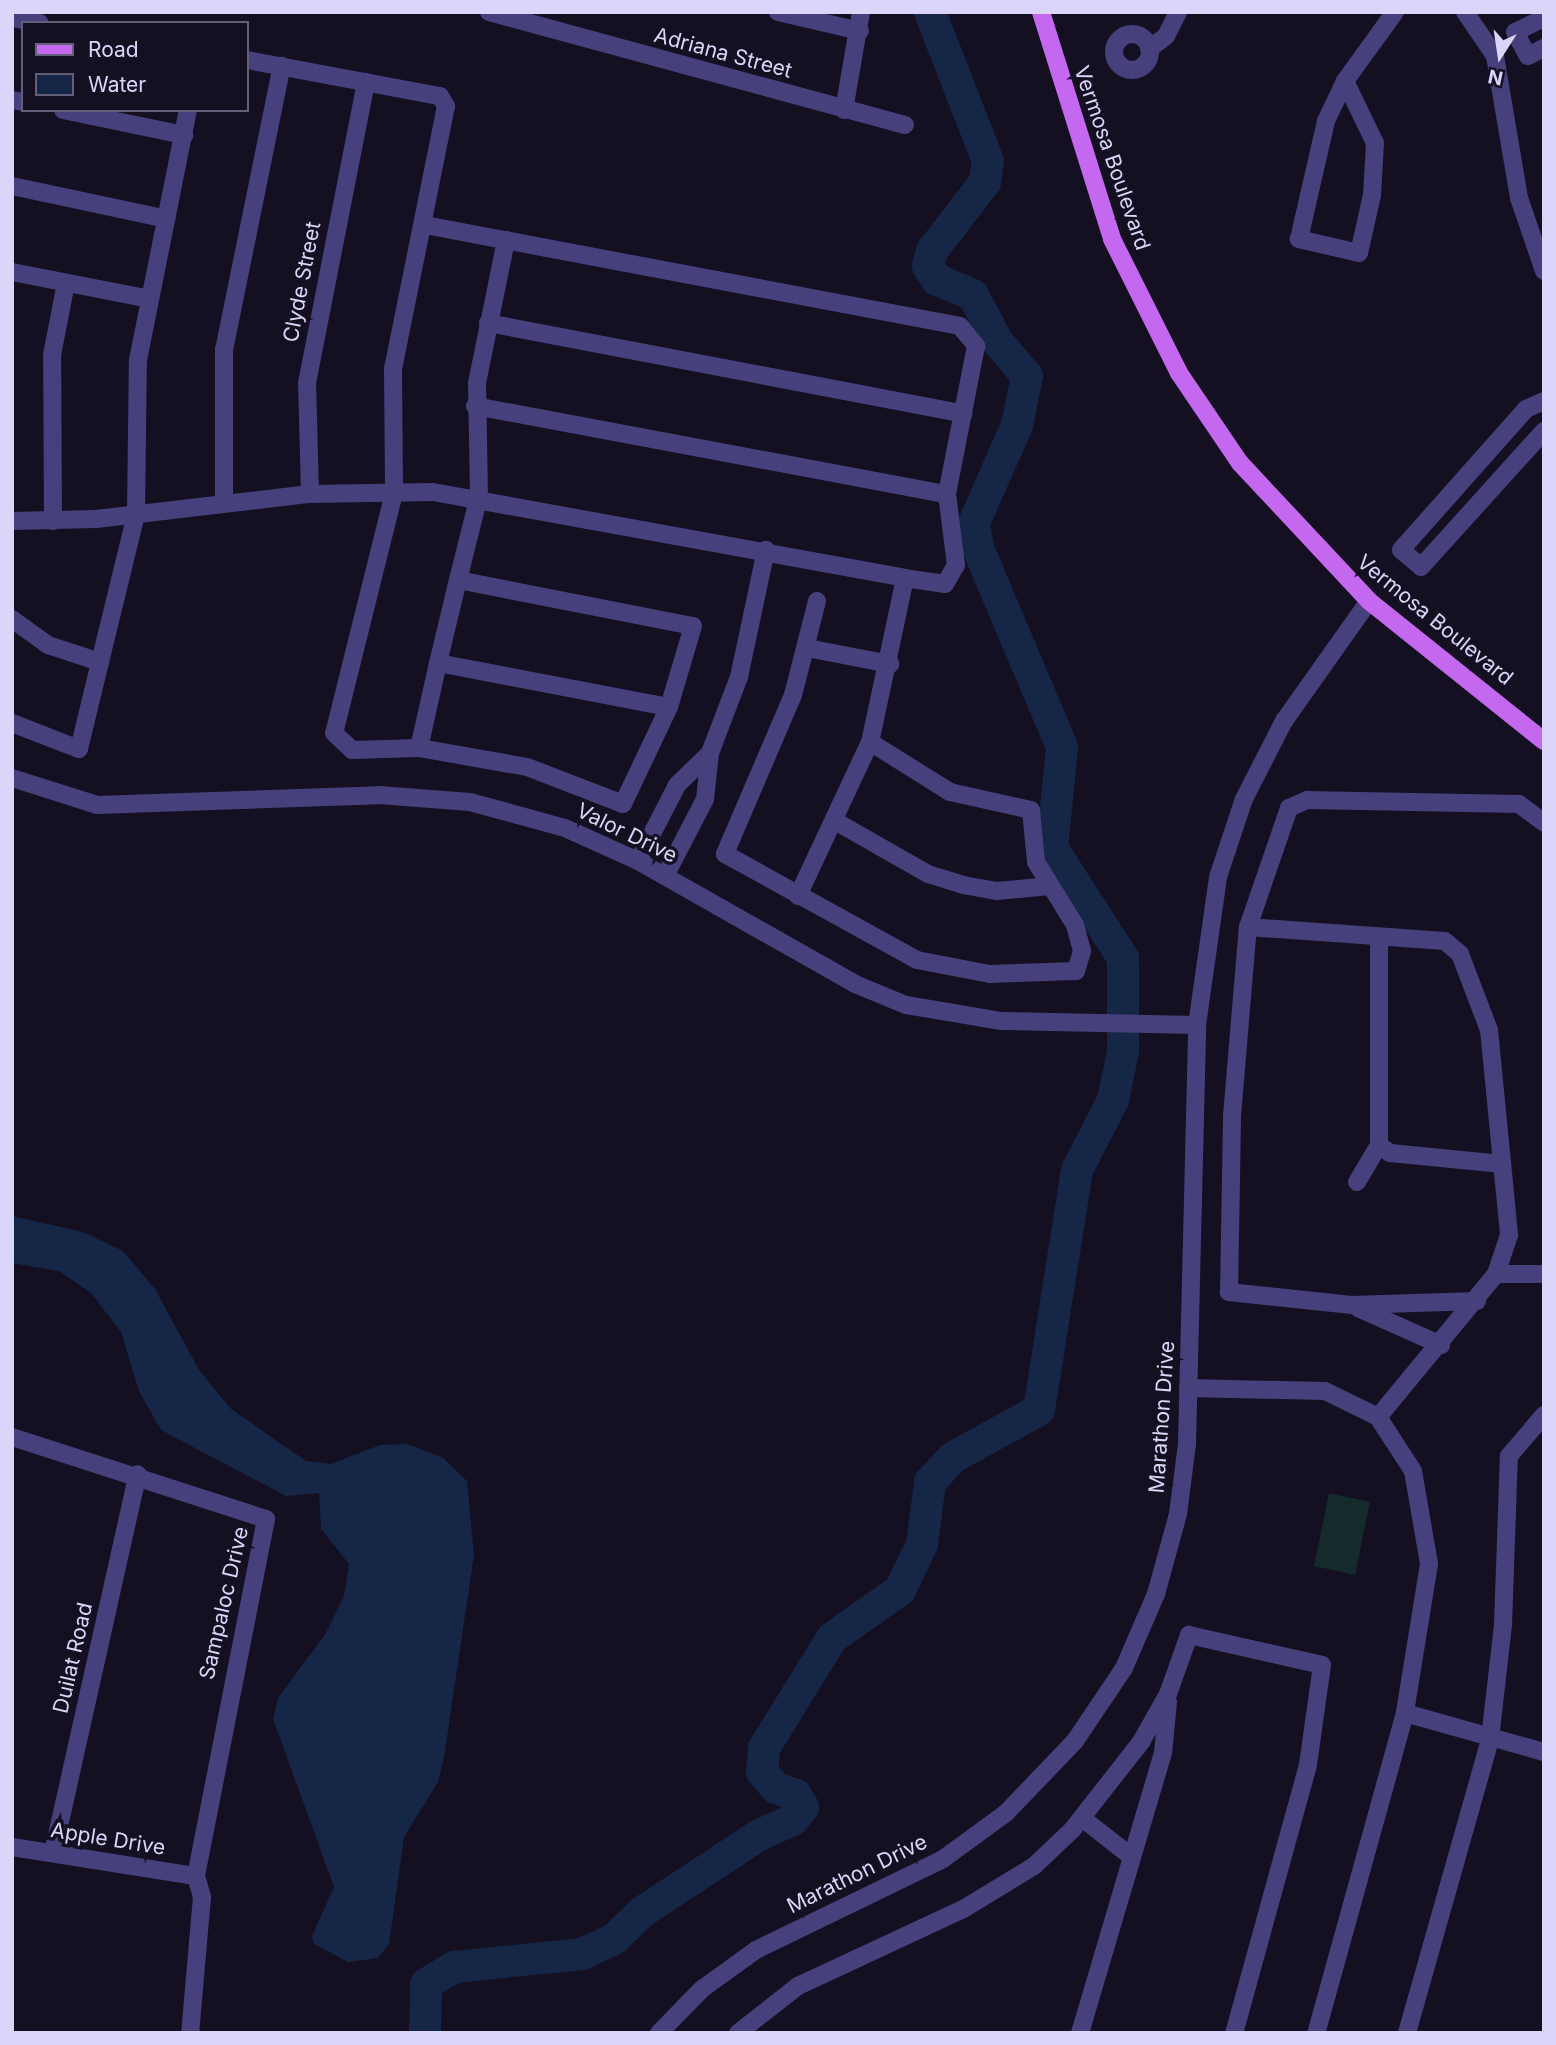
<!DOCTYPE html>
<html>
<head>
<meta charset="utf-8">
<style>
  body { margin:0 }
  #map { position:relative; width:1556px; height:2045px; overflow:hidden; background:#141022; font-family:Inter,sans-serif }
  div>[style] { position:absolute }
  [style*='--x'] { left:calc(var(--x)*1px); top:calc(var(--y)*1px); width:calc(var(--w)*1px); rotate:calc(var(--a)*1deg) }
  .green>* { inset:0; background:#142a2b }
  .water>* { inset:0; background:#152647 }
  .river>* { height:32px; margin:-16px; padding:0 16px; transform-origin:16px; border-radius:16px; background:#152647 }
  .minor>* { height:18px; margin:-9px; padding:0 9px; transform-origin:9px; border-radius:9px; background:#46407c }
  .minor>.ring { margin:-9px; padding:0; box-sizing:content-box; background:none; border:18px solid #46407c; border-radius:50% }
  .major>* { height:18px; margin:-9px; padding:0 9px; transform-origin:9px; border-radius:9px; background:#c468ef }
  span { translate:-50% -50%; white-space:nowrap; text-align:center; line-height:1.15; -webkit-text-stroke:7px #141022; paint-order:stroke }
  .street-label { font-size:21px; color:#dcd5fa }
  .frame { position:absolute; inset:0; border:14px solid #dcd5fa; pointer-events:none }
  .legend { position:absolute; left:21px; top:21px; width:228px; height:91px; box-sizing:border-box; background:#141022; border:2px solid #645f78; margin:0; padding:9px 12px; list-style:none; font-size:21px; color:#dcd5fa }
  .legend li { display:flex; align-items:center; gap:14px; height:35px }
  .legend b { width:35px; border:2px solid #645f78 }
  .north { position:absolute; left:1465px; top:21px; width:70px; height:70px; -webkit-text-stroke:5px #141022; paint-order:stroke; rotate:192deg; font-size:19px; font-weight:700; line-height:28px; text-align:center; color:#dcd5fa }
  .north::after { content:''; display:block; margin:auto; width:24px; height:32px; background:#dcd5fa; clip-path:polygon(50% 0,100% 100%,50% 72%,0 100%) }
</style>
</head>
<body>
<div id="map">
  <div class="green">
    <div style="clip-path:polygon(1329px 1493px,1370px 1502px,1355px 1575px,1314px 1566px)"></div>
  </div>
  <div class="water">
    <div style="clip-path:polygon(12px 1216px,83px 1232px,123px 1251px,155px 1289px,199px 1370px,231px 1409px,306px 1461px,331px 1464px,380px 1445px,407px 1444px,443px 1458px,467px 1481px,474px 1555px,444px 1757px,438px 1782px,404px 1837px,389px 1944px,378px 1958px,348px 1962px,314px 1944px,312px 1936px,334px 1887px,273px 1719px,278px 1698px,326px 1633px,344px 1596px,349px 1564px,321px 1529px,319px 1493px,286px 1496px,161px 1430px,139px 1391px,121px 1332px,91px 1293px,59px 1271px,12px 1263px)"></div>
  </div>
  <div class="river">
    <div style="--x:425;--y:2033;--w:49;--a:-88.8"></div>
    <div style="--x:426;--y:1984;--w:33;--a:-31"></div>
    <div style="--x:454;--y:1967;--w:129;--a:-5.8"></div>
    <div style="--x:582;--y:1954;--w:35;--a:-25"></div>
    <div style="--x:614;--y:1939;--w:39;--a:-44"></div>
    <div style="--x:642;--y:1912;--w:140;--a:-33.3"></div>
    <div style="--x:759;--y:1835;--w:37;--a:-24"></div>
    <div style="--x:793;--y:1820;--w:16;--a:-52"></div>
    <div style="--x:803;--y:1807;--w:14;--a:-120"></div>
    <div style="--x:796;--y:1795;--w:21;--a:-161"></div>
    <div style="--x:776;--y:1788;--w:21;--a:-131"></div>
    <div style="--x:762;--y:1772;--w:24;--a:-85"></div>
    <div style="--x:764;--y:1748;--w:129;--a:-58.3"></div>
    <div style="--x:832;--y:1638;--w:83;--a:-35.2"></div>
    <div style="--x:900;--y:1590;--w:51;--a:-64.4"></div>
    <div style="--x:922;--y:1544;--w:63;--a:-82.6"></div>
    <div style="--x:930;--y:1482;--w:33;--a:-47"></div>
    <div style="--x:952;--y:1458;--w:99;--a:-28.9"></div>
    <div style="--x:1039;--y:1410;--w:243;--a:-81"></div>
    <div style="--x:1077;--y:1170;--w:79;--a:-62.8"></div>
    <div style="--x:1113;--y:1100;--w:49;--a:-78.2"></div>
    <div style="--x:1123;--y:1052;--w:94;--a:-90"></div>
    <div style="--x:1123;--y:958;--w:131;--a:-122.8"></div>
    <div style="--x:1052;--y:848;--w:101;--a:-84.3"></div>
    <div style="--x:1062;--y:747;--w:216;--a:-112.9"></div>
    <div style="--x:978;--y:548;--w:25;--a:-99"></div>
    <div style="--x:974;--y:523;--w:107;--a:-66.3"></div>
    <div style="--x:1017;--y:425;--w:50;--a:-78.5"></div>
    <div style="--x:1027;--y:376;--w:46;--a:-130.6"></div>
    <div style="--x:997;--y:341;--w:52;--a:-117.6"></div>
    <div style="--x:973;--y:295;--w:39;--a:-157"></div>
    <div style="--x:937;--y:280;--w:17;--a:-123"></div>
    <div style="--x:928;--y:266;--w:16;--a:-75"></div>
    <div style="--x:932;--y:251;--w:87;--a:-52.5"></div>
    <div style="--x:985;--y:182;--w:21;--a:-82"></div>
    <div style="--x:988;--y:161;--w:160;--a:-111.3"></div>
  </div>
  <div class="minor">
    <div style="--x:489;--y:12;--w:431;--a:15.2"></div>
    <div style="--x:778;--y:12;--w:84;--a:13"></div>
    <div style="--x:1465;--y:12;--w:53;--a:55.7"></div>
    <div style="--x:1495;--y:56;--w:144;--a:80.4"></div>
    <div style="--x:1519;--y:198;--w:77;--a:71.1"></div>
    <div style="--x:12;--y:18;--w:28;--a:10"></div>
    <div style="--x:1544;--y:18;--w:32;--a:154"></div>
    <div style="--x:1515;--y:32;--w:27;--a:62"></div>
    <div style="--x:1528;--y:56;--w:18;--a:-27"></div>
    <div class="ring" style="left:1114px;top:34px;width:18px;height:18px"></div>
    <div style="--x:1149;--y:49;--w:21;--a:-37"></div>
    <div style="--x:1166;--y:36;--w:27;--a:-63"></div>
    <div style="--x:247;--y:60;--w:196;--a:10.6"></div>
    <div style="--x:440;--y:96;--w:12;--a:59"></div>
    <div style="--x:446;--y:106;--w:269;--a:101.4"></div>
    <div style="--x:393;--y:370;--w:123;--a:89.5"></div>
    <div style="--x:394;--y:493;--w:247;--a:104"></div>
    <div style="--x:334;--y:733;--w:25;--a:43"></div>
    <div style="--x:352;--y:750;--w:67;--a:-1.7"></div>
    <div style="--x:1345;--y:81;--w:69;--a:64.2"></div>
    <div style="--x:1375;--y:143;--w:52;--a:93.3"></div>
    <div style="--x:1372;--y:195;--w:59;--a:102.6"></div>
    <div style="--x:1359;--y:253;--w:62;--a:-166.9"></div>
    <div style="--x:1299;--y:239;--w:121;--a:-77.1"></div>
    <div style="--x:1326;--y:121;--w:44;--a:-64.6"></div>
    <div style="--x:1345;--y:81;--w:85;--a:-54.1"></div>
    <div style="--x:12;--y:100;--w:11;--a:10"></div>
    <div style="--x:63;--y:110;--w:124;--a:11.7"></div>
    <div style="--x:844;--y:110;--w:99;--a:-80.2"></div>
    <div style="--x:12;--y:186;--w:158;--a:12"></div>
    <div style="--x:425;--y:225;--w:544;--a:10.69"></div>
    <div style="--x:960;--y:326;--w:26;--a:51"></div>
    <div style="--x:976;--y:346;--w:151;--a:101.1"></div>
    <div style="--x:947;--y:494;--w:72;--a:82.8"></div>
    <div style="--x:956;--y:565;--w:22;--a:120"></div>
    <div style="--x:945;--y:584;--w:40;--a:-171.5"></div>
    <div style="--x:905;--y:578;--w:168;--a:102"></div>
    <div style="--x:870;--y:742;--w:170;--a:115.1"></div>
    <div style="--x:12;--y:272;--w:140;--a:11.1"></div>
    <div style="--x:488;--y:323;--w:484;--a:10.8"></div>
    <div style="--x:1544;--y:401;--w:20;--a:156"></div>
    <div style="--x:1526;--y:409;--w:188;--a:131.6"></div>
    <div style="--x:1401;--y:550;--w:26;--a:40"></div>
    <div style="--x:1421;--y:567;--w:183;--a:-47.9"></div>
    <div style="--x:475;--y:406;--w:480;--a:10.6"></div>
    <div style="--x:310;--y:494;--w:111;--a:-91.5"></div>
    <div style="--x:307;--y:383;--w:307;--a:-78.9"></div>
    <div style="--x:224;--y:501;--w:151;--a:-90"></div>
    <div style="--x:224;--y:350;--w:290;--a:-78.5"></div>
    <div style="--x:12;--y:521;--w:84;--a:-1.4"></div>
    <div style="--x:96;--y:519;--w:215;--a:-6.7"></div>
    <div style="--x:310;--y:494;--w:123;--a:-0.9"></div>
    <div style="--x:433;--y:492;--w:480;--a:10.3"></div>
    <div style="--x:53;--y:521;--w:166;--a:-90.3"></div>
    <div style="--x:52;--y:355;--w:73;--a:-79"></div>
    <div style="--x:458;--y:580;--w:239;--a:11.1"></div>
    <div style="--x:693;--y:626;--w:84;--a:106.5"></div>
    <div style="--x:669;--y:707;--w:107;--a:115.4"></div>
    <div style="--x:623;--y:804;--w:103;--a:-158.9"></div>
    <div style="--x:527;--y:767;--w:110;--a:-170"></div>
    <div style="--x:419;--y:748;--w:87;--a:-77.4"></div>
    <div style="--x:438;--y:663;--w:85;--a:-76.5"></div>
    <div style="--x:458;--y:580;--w:87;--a:-76"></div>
    <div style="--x:479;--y:496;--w:113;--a:-91"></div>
    <div style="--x:477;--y:383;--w:146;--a:-78.5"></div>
    <div style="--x:817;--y:601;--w:97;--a:104.3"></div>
    <div style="--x:793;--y:695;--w:173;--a:113.2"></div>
    <div style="--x:725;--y:854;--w:219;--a:28.9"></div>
    <div style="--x:917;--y:960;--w:74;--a:10.9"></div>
    <div style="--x:990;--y:974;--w:86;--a:-2"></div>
    <div style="--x:1076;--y:971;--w:21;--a:-73"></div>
    <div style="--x:1082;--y:951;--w:27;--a:-105"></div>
    <div style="--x:1075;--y:925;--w:74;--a:-121.8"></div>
    <div style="--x:1036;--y:862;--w:52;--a:-95.5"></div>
    <div style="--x:1031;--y:810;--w:83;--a:-167.5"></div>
    <div style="--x:950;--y:792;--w:94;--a:-148"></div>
    <div style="--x:12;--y:619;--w:44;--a:35.8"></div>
    <div style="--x:48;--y:645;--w:55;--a:18.1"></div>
    <div style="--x:100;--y:662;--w:152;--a:-76.3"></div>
    <div style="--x:136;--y:514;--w:154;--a:-89.3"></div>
    <div style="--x:138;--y:360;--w:255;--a:-78.7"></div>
    <div style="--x:807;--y:648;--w:85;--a:10.9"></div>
    <div style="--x:438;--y:663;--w:235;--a:10.8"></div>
    <div style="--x:12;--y:723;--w:72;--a:21.2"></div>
    <div style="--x:79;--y:749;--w:89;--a:-76.4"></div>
    <div style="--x:12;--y:778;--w:89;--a:17.6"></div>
    <div style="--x:97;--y:805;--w:282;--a:-2"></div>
    <div style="--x:379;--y:795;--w:91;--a:4.4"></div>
    <div style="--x:470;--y:802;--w:98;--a:15.3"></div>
    <div style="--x:565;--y:828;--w:80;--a:24.3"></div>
    <div style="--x:638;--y:861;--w:249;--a:29.5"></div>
    <div style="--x:855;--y:984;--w:55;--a:22.4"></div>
    <div style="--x:906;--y:1005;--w:97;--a:9.5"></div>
    <div style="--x:1002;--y:1021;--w:195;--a:1.2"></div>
    <div style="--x:835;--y:821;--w:107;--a:29.7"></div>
    <div style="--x:928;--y:874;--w:37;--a:17"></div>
    <div style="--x:963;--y:885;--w:35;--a:10"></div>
    <div style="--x:997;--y:891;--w:53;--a:-5.4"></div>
    <div style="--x:638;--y:861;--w:85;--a:-62.8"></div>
    <div style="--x:677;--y:785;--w:46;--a:-44.1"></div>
    <div style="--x:665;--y:876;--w:87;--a:-62.5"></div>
    <div style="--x:705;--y:799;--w:46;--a:-83.8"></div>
    <div style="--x:710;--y:753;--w:81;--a:-69.1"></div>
    <div style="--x:739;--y:677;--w:130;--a:-78"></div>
    <div style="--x:1248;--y:927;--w:197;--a:4.1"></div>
    <div style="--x:1445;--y:941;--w:20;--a:41"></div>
    <div style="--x:1460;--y:954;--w:81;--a:69.1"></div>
    <div style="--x:1489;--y:1030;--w:206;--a:84.4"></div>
    <div style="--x:1509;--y:1235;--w:41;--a:108.4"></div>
    <div style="--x:1496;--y:1274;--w:185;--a:129.5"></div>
    <div style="--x:1379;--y:939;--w:206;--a:90"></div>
    <div style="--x:1379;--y:1145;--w:14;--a:36"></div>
    <div style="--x:1390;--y:1153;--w:113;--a:5.6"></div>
    <div style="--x:1357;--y:1182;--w:43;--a:-59.3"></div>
    <div style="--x:1496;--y:1274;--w:48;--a:0"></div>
    <div style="--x:1477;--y:1301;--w:125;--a:178.2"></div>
    <div style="--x:1352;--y:1305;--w:124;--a:-174"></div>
    <div style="--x:1229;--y:1292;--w:176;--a:-89"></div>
    <div style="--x:1232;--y:1116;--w:190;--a:-85.2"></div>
    <div style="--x:1248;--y:927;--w:126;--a:-71"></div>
    <div style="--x:1289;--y:808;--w:20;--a:-24"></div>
    <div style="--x:1307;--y:800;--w:212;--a:1.1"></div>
    <div style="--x:1519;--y:804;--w:31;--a:37"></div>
    <div style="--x:1358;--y:1308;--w:91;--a:24"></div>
    <div style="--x:1188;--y:1388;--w:137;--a:1.3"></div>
    <div style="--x:1325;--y:1391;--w:59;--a:26.1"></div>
    <div style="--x:1378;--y:1417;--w:64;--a:57.1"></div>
    <div style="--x:1413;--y:1471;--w:94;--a:80.2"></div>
    <div style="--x:1429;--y:1564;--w:151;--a:99.2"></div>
    <div style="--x:1405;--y:1713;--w:332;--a:105.5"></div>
    <div style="--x:12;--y:1437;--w:267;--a:17.9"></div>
    <div style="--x:266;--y:1519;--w:364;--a:101.1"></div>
    <div style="--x:196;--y:1876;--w:22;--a:74"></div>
    <div style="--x:202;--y:1897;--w:137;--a:95"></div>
    <div style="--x:1405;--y:1713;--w:144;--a:15.7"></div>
    <div style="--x:1082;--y:1818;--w:63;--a:38"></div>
    <div style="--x:12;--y:1847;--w:186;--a:9"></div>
    <div style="--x:53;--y:1853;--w:388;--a:-77.4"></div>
    <div style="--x:659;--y:2033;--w:62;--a:-45.7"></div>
    <div style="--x:702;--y:1989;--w:67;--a:-35.8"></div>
    <div style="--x:756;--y:1950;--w:208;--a:-25.9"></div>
    <div style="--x:943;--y:1859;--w:78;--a:-36.1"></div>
    <div style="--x:1006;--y:1813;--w:100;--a:-46.2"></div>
    <div style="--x:1075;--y:1741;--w:88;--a:-56.1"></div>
    <div style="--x:1124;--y:1668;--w:81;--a:-66.6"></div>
    <div style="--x:1156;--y:1594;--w:83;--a:-74.6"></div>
    <div style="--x:1178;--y:1514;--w:71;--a:-82.7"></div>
    <div style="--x:1187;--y:1444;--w:419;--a:-88.6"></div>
    <div style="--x:1197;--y:1025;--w:149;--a:-81.9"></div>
    <div style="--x:1218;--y:877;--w:82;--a:-71.6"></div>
    <div style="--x:1244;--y:799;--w:88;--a:-62.9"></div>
    <div style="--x:1284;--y:721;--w:147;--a:-54.7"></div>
    <div style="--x:738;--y:2033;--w:76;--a:-38.1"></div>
    <div style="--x:798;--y:1986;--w:184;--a:-25"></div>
    <div style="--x:965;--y:1908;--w:81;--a:-31.3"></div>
    <div style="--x:1034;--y:1866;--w:52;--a:-43.5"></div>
    <div style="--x:1072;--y:1830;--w:112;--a:-51.9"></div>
    <div style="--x:1141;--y:1742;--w:55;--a:-60.6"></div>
    <div style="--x:1168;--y:1694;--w:63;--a:-70.4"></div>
    <div style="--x:1189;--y:1635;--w:136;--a:12.7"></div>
    <div style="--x:1322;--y:1665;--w:101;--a:98"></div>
    <div style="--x:1308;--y:1765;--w:278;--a:105.4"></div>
    <div style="--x:1080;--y:2033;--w:292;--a:-73.5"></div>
    <div style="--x:1163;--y:1753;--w:51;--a:-84.4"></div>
    <div style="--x:1407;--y:2033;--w:305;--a:-74.2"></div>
    <div style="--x:1490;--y:1739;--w:115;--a:-83.5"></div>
    <div style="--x:1503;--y:1625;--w:169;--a:-88"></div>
    <div style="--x:1509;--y:1456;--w:54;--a:-49.5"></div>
  </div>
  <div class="major">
    <div style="--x:1041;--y:12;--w:238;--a:72.6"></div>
    <div style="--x:1112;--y:239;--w:150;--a:63.4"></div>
    <div style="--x:1179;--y:373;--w:109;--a:55.9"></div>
    <div style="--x:1240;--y:463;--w:189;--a:46.9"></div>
    <div style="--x:1369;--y:601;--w:224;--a:38.7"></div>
  </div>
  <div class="street-label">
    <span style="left:723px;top:53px;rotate:15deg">Adriana Street</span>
    <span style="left:1112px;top:158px;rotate:71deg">Vermosa Boulevard</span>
    <span style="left:302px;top:282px;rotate:-79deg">Clyde Street</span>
    <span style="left:1435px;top:620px;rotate:39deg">Vermosa Boulevard</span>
    <span style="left:627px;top:833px;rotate:26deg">Valor Drive</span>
    <span style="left:1162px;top:1417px;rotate:-86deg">Marathon Drive</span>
    <span style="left:224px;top:1603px;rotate:-77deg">Sampaloc Drive</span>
    <span style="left:73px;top:1658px;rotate:-77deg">Duilat Road</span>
    <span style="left:108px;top:1839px;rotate:9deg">Apple Drive</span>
    <span style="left:857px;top:1874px;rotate:-26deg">Marathon Drive</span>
  </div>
  <div class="frame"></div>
  <ul class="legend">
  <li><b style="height:9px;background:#c468ef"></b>Road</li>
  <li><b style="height:19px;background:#152647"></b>Water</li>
  </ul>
  <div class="north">N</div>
</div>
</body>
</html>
